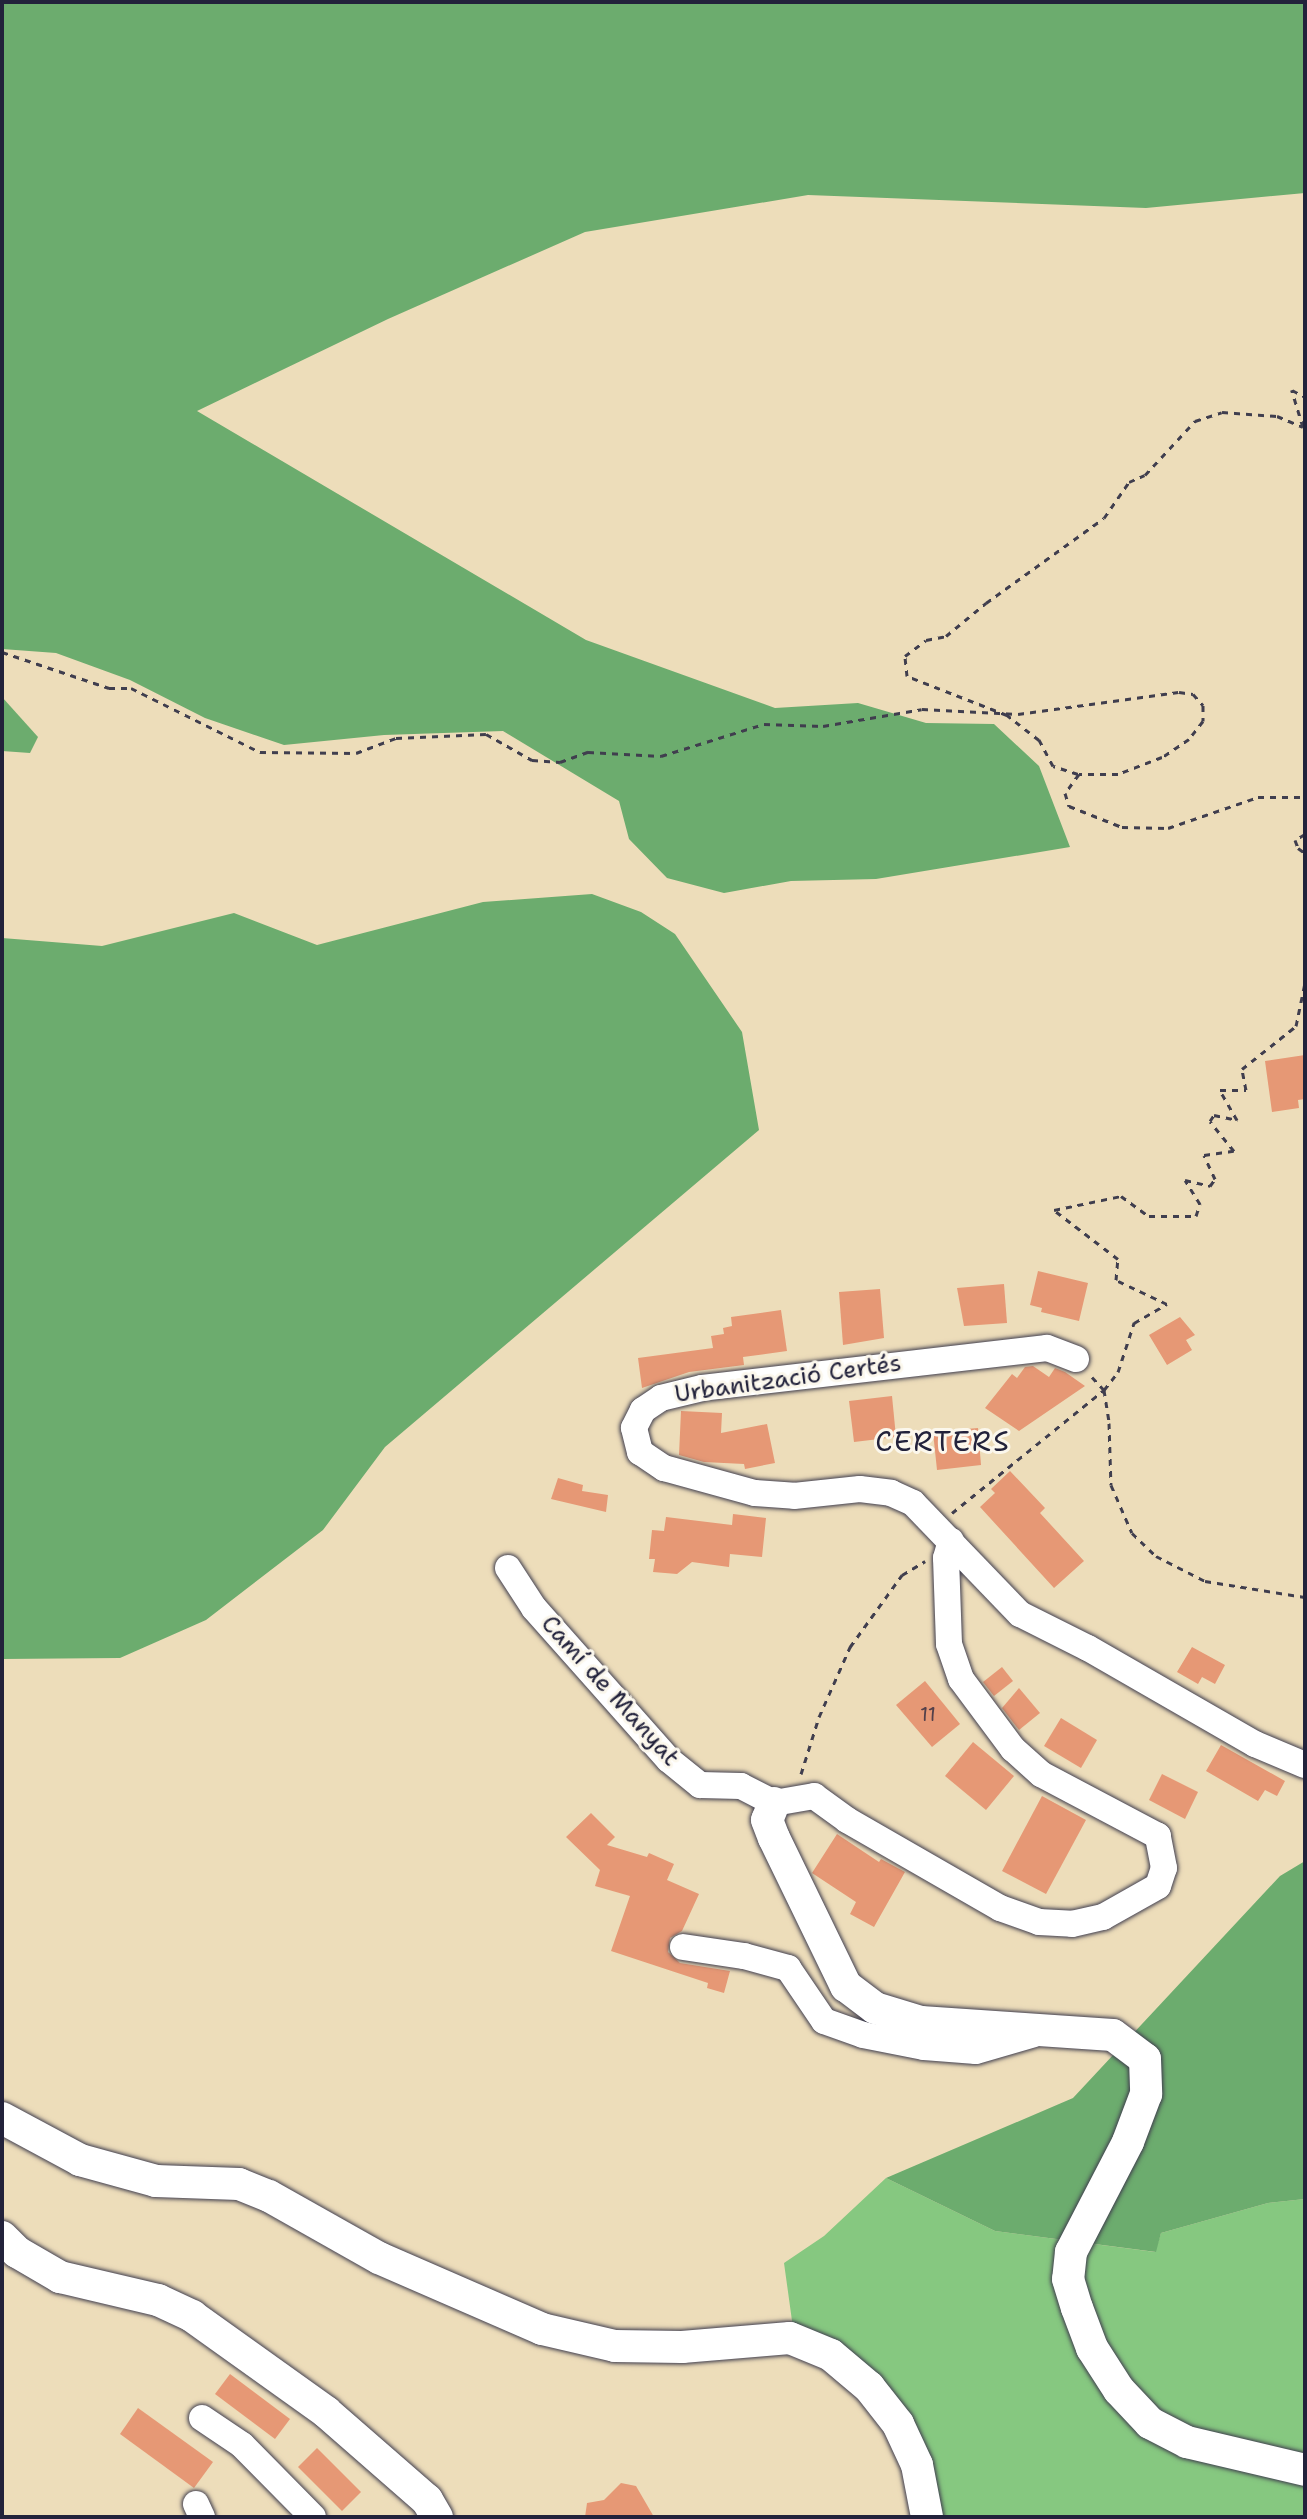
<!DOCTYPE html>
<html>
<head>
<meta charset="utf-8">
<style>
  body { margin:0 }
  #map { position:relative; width:1307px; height:2519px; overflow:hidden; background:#edddba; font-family:"Shantell Sans",sans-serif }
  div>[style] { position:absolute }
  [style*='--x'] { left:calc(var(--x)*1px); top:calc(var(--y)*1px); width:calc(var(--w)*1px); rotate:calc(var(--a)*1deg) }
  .green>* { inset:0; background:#86c880 }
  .forest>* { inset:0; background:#6cac6e }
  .building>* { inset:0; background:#e69875 }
  .path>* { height:3px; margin-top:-1.5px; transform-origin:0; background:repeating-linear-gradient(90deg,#403e4e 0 6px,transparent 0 12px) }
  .roads { filter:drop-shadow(0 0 2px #403e4e) drop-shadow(0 0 2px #403e4e) }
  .minor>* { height:26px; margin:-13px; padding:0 13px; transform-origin:13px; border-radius:13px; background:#fff }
  .major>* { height:32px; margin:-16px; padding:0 16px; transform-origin:16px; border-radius:16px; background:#fff }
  span { translate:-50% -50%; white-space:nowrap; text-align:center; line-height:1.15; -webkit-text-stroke:6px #fbf7ec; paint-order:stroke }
  .number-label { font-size:20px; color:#53404a }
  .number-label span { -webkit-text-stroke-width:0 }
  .street-label { font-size:24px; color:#22223b }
  .quarter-label { font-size:28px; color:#22223b; letter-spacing:2px }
  .frame { position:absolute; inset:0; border:4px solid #22223b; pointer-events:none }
</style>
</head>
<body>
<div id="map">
  <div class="green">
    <div style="clip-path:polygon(886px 2178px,995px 2231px,1155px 2252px,1161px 2233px,1268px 2203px,1305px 2199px,1305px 2517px,929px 2517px,869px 2387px,793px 2328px,784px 2263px,824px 2236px)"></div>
  </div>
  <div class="forest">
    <div style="clip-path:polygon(2px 2px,1305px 2px,1305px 193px,1146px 208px,808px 195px,585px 232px,388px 319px,197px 411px,586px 640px,775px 708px,858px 703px,926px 723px,994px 724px,1039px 766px,1070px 847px,876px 879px,791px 881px,724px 893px,667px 878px,629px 839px,619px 801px,503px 731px,384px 735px,284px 745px,205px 718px,130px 680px,56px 653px,2px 649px)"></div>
    <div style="clip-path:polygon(2px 697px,38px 737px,30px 753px,2px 751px)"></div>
    <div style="clip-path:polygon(592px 894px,641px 912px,675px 934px,742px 1032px,759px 1130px,385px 1447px,323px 1530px,206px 1620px,120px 1658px,2px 1659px,2px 938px,102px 946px,234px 913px,317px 945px,483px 902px)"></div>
    <div style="clip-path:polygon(1305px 1861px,1305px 2199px,1268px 2203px,1161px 2233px,1156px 2252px,995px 2231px,886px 2178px,1073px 2098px,1280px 1876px)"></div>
  </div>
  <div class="building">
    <div style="clip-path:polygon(1305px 1055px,1305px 1099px,1298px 1100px,1299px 1108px,1272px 1112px,1265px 1061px)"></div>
    <div style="clip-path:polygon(1038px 1271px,1088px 1283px,1079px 1321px,1041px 1312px,1042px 1308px,1030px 1305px)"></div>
    <div style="clip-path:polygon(1004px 1284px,1007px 1323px,964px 1326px,957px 1288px)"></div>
    <div style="clip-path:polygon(880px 1289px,884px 1338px,843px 1345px,839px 1292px)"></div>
    <div style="clip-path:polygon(781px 1310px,787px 1351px,743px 1357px,744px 1365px,689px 1372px,642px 1388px,638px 1358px,713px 1348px,711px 1336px,724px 1334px,723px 1328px,732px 1326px,731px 1317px)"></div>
    <div style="clip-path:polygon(1180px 1317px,1195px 1335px,1186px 1340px,1192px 1350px,1167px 1365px,1149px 1335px)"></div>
    <div style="clip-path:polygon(1033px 1366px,1049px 1377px,1055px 1368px,1065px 1372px,1085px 1386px,1019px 1431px,985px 1408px,1012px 1374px,1017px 1378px,1025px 1367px)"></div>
    <div style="clip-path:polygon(892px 1396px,896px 1437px,854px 1442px,849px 1401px)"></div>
    <div style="clip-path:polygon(681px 1411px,722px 1413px,721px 1433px,767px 1424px,775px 1463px,745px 1469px,744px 1464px,704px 1462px,679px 1455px)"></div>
    <div style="clip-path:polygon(978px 1428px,981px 1465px,937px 1470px,933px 1432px)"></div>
    <div style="clip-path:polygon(1010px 1471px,1045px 1508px,1040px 1513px,1084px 1561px,1054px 1588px,980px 1507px,995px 1493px,991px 1489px)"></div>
    <div style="clip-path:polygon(558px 1478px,583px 1485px,582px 1491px,608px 1495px,606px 1512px,551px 1499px)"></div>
    <div style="clip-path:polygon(733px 1514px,766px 1518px,762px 1557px,730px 1554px,729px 1567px,692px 1562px,677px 1574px,653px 1572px,655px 1559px,649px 1559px,652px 1530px,664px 1531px,666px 1517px,732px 1525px)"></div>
    <div style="clip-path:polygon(1192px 1647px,1225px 1665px,1215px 1684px,1202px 1677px,1198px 1684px,1177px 1672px)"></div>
    <div style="clip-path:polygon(1002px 1667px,1013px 1681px,994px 1696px,983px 1682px)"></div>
    <div style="clip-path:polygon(925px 1681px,960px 1724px,932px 1747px,896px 1705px)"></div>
    <div style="clip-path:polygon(1019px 1688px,1040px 1713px,1019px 1730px,1002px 1708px)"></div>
    <div style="clip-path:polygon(1061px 1718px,1097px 1740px,1081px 1768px,1044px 1746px)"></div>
    <div style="clip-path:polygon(973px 1742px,1014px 1776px,986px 1810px,945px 1776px)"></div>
    <div style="clip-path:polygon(1221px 1745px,1285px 1781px,1277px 1796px,1265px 1790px,1258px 1801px,1206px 1771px)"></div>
    <div style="clip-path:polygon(1162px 1774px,1198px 1792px,1185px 1819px,1149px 1800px)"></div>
    <div style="clip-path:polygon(1042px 1796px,1086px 1820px,1046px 1894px,1002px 1871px)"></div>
    <div style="clip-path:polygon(591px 1813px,615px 1837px,607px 1845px,647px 1857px,649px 1853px,674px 1864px,667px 1880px,699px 1894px,682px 1931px,670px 1938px,668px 1952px,680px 1963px,730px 1971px,724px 1993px,707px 1988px,708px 1983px,611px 1951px,630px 1896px,595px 1886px,600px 1870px,566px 1837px)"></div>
    <div style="clip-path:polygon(837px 1834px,879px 1862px,881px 1859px,905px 1872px,874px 1927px,850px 1914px,856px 1902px,812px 1873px)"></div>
    <div style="clip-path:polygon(230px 2374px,290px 2419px,275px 2439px,215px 2394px)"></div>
    <div style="clip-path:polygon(138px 2408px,213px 2462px,194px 2488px,120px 2434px)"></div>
    <div style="clip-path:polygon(317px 2448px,361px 2492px,342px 2511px,298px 2467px)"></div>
    <div style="clip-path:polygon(621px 2483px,636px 2486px,654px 2517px,585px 2517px,587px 2503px,604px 2500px)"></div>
  </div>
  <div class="path">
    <div style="--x:2;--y:652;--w:113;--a:18.6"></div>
    <div style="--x:109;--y:688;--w:22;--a:0"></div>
    <div style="--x:131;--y:688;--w:144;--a:26.4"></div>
    <div style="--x:260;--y:752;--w:96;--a:0.6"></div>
    <div style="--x:356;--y:753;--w:43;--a:-20.6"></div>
    <div style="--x:396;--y:738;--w:90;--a:-2.5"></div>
    <div style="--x:486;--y:734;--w:53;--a:29.5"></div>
    <div style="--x:532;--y:760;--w:28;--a:4"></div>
    <div style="--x:560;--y:762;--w:30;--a:-20"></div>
    <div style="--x:588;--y:752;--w:73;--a:3.1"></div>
    <div style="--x:661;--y:756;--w:108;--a:-17.3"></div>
    <div style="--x:764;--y:724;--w:59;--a:1.9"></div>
    <div style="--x:823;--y:726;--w:100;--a:-9.7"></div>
    <div style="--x:922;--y:709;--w:96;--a:3"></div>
    <div style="--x:1018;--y:714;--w:162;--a:-7.8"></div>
    <div style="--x:1179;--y:692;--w:14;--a:8"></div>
    <div style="--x:1193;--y:694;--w:15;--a:48"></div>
    <div style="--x:1203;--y:705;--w:16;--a:90"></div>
    <div style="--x:1203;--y:721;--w:23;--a:128"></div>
    <div style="--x:1189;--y:739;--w:32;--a:146"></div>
    <div style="--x:1162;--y:757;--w:47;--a:158.9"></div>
    <div style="--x:1118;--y:774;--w:39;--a:180"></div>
    <div style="--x:1079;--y:774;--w:24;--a:126"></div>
    <div style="--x:1065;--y:793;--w:14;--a:73"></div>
    <div style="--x:1069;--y:806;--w:57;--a:21.6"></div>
    <div style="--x:1122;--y:827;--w:46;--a:1.2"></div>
    <div style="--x:1168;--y:828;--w:95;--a:-19"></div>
    <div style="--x:1258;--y:797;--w:47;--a:0"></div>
    <div style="--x:1078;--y:774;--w:26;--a:-162"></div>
    <div style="--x:1053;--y:766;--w:30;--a:-118"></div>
    <div style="--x:1039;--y:740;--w:41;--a:-142"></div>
    <div style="--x:1007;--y:715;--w:107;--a:-158.7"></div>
    <div style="--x:907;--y:676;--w:20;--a:-96"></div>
    <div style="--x:905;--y:656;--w:26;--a:-37"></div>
    <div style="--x:926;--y:640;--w:20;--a:-11"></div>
    <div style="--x:946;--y:636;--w:52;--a:-39.5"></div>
    <div style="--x:986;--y:603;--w:145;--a:-35.8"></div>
    <div style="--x:1104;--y:518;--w:44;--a:-55.2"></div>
    <div style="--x:1129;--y:482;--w:17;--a:-24"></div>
    <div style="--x:1145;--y:475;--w:74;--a:-47.2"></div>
    <div style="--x:1195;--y:421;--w:28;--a:-18"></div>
    <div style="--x:1222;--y:412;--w:55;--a:4.2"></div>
    <div style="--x:1277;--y:416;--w:28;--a:23"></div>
    <div style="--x:1303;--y:427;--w:39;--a:-107"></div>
    <div style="--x:1292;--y:390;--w:15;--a:28"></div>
    <div style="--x:1305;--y:834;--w:12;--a:149"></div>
    <div style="--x:1295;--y:840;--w:9;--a:69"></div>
    <div style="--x:1298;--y:848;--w:9;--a:36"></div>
    <div style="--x:1092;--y:1377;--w:18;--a:47"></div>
    <div style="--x:1104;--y:1390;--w:33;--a:81"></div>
    <div style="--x:1109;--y:1423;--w:62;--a:88.2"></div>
    <div style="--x:1111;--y:1485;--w:52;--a:66.4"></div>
    <div style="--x:1132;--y:1533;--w:33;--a:44"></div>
    <div style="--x:1156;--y:1556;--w:55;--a:27"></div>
    <div style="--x:1205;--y:1581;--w:101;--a:9.1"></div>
    <div style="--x:952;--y:1513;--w:196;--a:-39"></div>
    <div style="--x:1104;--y:1390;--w:23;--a:-52"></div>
    <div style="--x:1118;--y:1372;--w:52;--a:-71.9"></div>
    <div style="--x:1134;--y:1323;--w:38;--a:-30"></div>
    <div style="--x:1167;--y:1304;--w:56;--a:-154.8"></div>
    <div style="--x:1116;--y:1280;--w:21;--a:-85"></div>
    <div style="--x:1118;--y:1259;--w:81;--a:-142.6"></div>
    <div style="--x:1054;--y:1210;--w:68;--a:-11.8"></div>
    <div style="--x:1121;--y:1196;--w:34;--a:36"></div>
    <div style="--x:1149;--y:1216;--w:47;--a:0"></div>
    <div style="--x:1196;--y:1216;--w:13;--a:-72"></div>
    <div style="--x:1200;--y:1204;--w:28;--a:-122"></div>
    <div style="--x:1185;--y:1180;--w:26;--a:13"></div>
    <div style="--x:1210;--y:1186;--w:9;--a:-54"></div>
    <div style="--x:1215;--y:1179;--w:26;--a:-115"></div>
    <div style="--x:1204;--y:1155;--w:30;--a:-8"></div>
    <div style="--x:1234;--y:1151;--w:38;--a:-129"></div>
    <div style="--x:1210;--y:1121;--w:7;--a:-56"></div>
    <div style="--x:1214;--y:1115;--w:24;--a:12"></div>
    <div style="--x:1237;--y:1120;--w:34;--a:-120"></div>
    <div style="--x:1220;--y:1090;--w:26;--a:0"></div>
    <div style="--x:1246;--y:1090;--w:21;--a:-101"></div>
    <div style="--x:1242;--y:1069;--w:69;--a:-38.5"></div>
    <div style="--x:1296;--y:1026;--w:44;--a:-78.2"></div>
    <div style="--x:801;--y:1774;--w:60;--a:-72.5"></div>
    <div style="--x:819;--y:1717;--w:77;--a:-66.1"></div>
    <div style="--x:850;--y:1647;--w:89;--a:-54.2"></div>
    <div style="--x:902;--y:1575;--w:27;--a:-31"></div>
  </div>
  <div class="roads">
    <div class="minor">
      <div style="--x:1076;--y:1359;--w:31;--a:-159"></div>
      <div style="--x:1047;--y:1348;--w:347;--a:173.4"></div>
      <div style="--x:702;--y:1388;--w:42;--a:166.3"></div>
      <div style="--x:661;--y:1398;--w:22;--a:146"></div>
      <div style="--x:643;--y:1410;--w:20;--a:117"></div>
      <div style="--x:634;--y:1428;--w:25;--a:76"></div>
      <div style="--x:640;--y:1452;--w:29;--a:34"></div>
      <div style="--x:664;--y:1468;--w:94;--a:15.4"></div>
      <div style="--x:755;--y:1493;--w:39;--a:4"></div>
      <div style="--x:794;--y:1496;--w:66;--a:-6.1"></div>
      <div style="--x:860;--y:1489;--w:31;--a:7"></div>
      <div style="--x:891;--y:1493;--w:24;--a:24"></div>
      <div style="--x:913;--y:1503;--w:154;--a:46.1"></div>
      <div style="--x:1020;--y:1614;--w:76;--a:26.6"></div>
      <div style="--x:1088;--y:1648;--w:193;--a:29.9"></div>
      <div style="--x:1255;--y:1744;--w:54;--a:22.8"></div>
      <div style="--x:508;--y:1568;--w:48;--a:57"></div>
      <div style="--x:534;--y:1608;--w:203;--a:48.4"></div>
      <div style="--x:669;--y:1760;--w:40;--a:39"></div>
      <div style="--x:700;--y:1785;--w:41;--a:1.4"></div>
      <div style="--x:741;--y:1786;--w:37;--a:27"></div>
      <div style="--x:774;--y:1803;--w:41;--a:-9.9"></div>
      <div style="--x:814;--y:1796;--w:41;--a:36"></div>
      <div style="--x:847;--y:1820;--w:177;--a:29.9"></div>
      <div style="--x:1000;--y:1908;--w:41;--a:19.7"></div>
      <div style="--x:1039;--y:1922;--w:33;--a:3"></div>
      <div style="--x:1072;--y:1924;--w:32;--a:-13"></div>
      <div style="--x:1103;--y:1917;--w:63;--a:-29.4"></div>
      <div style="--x:1158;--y:1886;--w:19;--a:-72"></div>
      <div style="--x:1164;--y:1868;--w:33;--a:-101"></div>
      <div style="--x:1158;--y:1836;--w:132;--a:-152.1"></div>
      <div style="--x:1041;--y:1774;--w:38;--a:-138"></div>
      <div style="--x:1013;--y:1749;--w:87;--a:-126.6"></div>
      <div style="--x:961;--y:1679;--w:37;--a:-109"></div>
      <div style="--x:949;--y:1644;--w:86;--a:-92"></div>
      <div style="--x:946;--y:1558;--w:18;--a:-74"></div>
      <div style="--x:683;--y:1947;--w:62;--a:8.4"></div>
      <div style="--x:744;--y:1956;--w:46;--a:15.3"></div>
      <div style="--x:788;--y:1968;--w:64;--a:55.8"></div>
      <div style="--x:824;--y:2021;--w:41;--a:19.7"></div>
      <div style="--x:863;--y:2035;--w:62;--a:11.1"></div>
      <div style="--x:924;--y:2047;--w:52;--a:4.4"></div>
      <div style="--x:976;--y:2051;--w:60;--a:-16.3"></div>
      <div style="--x:202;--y:2418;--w:48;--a:34"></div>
      <div style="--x:242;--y:2445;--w:101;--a:45.4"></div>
      <div style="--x:196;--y:2504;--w:14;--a:65"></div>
    </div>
    <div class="major">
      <div style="--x:774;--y:1803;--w:18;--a:112"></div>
      <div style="--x:767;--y:1820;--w:19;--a:69"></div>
      <div style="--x:774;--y:1838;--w:165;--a:64.1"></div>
      <div style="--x:846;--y:1986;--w:36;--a:37"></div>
      <div style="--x:875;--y:2008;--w:48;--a:16.9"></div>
      <div style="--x:921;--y:2022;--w:192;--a:3.9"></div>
      <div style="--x:1113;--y:2035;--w:40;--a:37"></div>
      <div style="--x:1145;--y:2059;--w:35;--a:88"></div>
      <div style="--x:1146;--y:2094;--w:51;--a:110.6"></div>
      <div style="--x:1128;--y:2142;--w:124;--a:117.4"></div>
      <div style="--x:1071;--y:2252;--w:27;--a:96"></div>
      <div style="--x:1068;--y:2279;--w:30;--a:73"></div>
      <div style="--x:1077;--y:2308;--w:43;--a:69.4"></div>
      <div style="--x:1092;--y:2348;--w:50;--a:57.3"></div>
      <div style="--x:1119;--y:2390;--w:45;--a:46.8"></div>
      <div style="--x:1150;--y:2423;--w:42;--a:27.2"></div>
      <div style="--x:1187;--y:2442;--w:121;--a:13.3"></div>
      <div style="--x:2;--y:2118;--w:89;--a:28.3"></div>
      <div style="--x:80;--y:2160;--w:79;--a:15.4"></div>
      <div style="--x:156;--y:2181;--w:83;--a:2.1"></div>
      <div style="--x:239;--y:2184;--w:32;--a:22"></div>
      <div style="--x:269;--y:2196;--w:126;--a:29.4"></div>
      <div style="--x:379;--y:2258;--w:178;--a:23.5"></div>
      <div style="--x:542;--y:2329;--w:75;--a:13.1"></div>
      <div style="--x:615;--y:2346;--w:67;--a:0.9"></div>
      <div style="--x:682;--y:2347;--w:108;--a:-4.8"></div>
      <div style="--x:790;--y:2338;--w:44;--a:22.5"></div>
      <div style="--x:831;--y:2355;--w:50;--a:40.1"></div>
      <div style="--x:869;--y:2387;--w:47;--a:51.9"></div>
      <div style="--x:898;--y:2424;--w:45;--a:65.1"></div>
      <div style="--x:917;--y:2465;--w:53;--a:79.1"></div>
      <div style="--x:2;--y:2237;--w:21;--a:45"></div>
      <div style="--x:17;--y:2252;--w:50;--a:30.2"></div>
      <div style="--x:60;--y:2277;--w:101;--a:13.2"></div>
      <div style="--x:158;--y:2300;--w:38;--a:25"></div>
      <div style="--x:192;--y:2316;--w:165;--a:35.6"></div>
      <div style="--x:326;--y:2412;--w:134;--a:41.1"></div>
      <div style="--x:427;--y:2500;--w:20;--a:60"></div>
    </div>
  </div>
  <div class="number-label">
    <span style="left:928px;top:1714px">11</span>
  </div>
  <div class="street-label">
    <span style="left:788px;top:1379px;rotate:-8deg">Urbanització Certés</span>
    <span style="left:610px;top:1691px;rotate:48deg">Camí de Manyat</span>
  </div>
  <div class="quarter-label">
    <span style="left:943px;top:1441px">CERTERS</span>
  </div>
  <div class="frame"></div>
</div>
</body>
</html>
